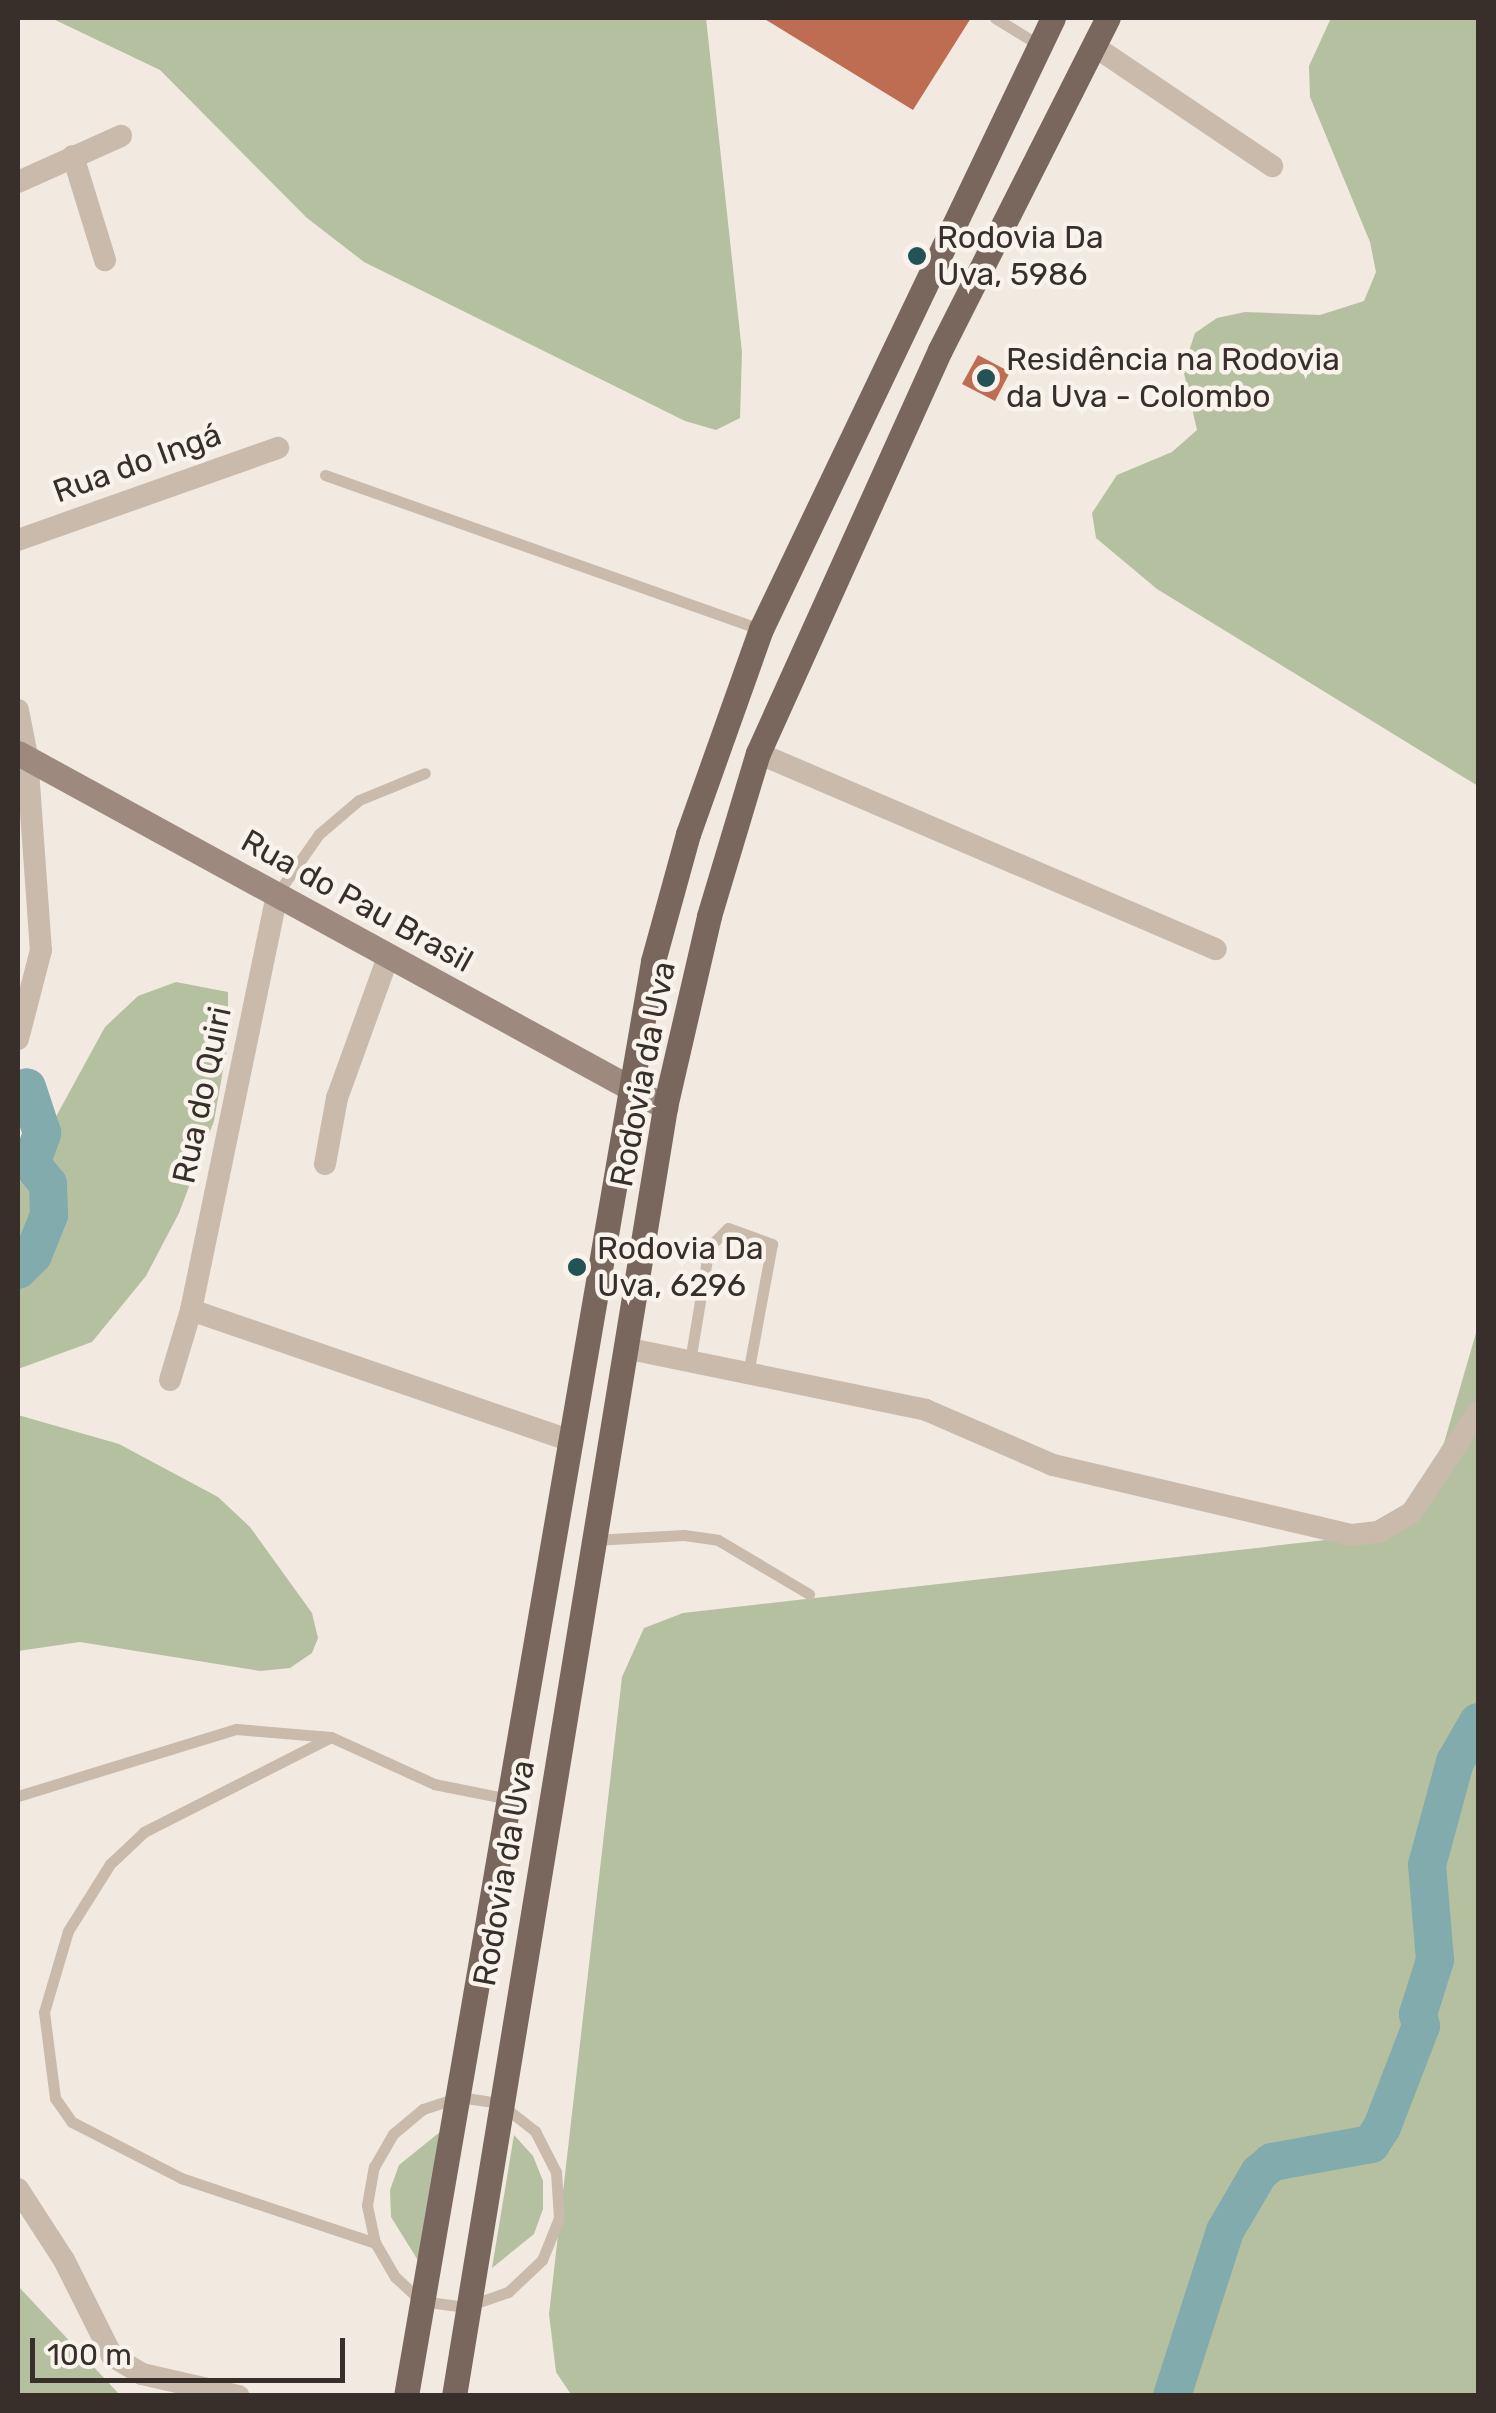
<!DOCTYPE html>
<html>
<head>
<meta charset="utf-8">
<style>
  body { margin:0 }
  #map { position:relative; width:1496px; height:2413px; overflow:hidden; background:#f2e9e0; font-family:Rubik,sans-serif }
  div>[style] { position:absolute }
  [style*='--x'] { left:calc(var(--x)*1px); top:calc(var(--y)*1px); width:calc(var(--w)*1px); rotate:calc(var(--a)*1deg) }
  .green>* { inset:0; background:#b5c0a1 }
  .river>* { height:38px; margin:-19px; padding:0 19px; transform-origin:19px; border-radius:19px; background:#81abad }
  .building>* { inset:0; background:#be6d52 }
  .lane>* { height:11px; margin:-5.5px; padding:0 5.5px; transform-origin:5.5px; border-radius:5.5px; background:#c9baac }
  .street>* { height:22px; margin:-11px; padding:0 11px; transform-origin:11px; border-radius:11px; background:#c9baac }
  .secondary>* { height:25px; margin:-12.5px; padding:0 12.5px; transform-origin:12.5px; border-radius:12.5px; background:#9d897e }
  .primary>* { height:25px; margin:-12.5px; padding:0 12.5px; transform-origin:12.5px; border-radius:12.5px; background:#79675d }
  .dots>* { width:28px; height:28px; translate:-50% -50%; box-sizing:border-box; border:5px solid #f9f3ec; border-radius:50% }
  span { translate:-50% -50%; white-space:nowrap; text-align:center; line-height:1.15; -webkit-text-stroke:9px #f9f3ec; paint-order:stroke }
  .poi-label { font-size:32px; color:#382f2b }
  .left { translate:0 -50%; text-align:left }
  .street-label { font-size:32px; color:#382f2b }
  .frame { position:absolute; inset:0; border:20px solid #382f2b; pointer-events:none }
  .scale { position:absolute; left:30px; top:2338px; width:315px; height:45px; box-sizing:border-box; border:5px solid #382f2b; border-top:0; padding-left:12px; font-size:30px; line-height:35px; white-space:nowrap; color:#382f2b; -webkit-text-stroke:8px #f9f3ec; paint-order:stroke }
</style>
</head>
<body>
<div id="map">
  <div class="green">
    <div style="clip-path:polygon(51px 18px,706px 18px,742px 352px,740px 418px,716px 430px,685px 421px,364px 262px,307px 218px,160px 70px)"></div>
    <div style="clip-path:polygon(1331px 18px,1478px 18px,1478px 786px,1157px 589px,1096px 538px,1092px 513px,1117px 475px,1172px 452px,1197px 430px,1183px 369px,1195px 333px,1217px 318px,1245px 312px,1320px 315px,1364px 301px,1376px 272px,1370px 242px,1310px 97px,1309px 66px)"></div>
    <div style="clip-path:polygon(176px 982px,228px 992px,228px 1042px,214px 1121px,179px 1213px,146px 1276px,92px 1342px,18px 1369px,18px 1186px,105px 1027px,138px 996px)"></div>
    <div style="clip-path:polygon(1478px 1326px,1478px 2395px,572px 2396px,556px 2372px,549px 2314px,622px 1677px,644px 1628px,683px 1613px,1370px 1535px,1399px 1523px,1444px 1443px)"></div>
    <div style="clip-path:polygon(18px 1415px,119px 1444px,218px 1497px,250px 1527px,312px 1613px,318px 1638px,312px 1653px,290px 1668px,260px 1671px,80px 1642px,18px 1651px)"></div>
    <div style="clip-path:polygon(440px 2132px,419px 2262px,391px 2217px,390px 2190px,399px 2165px)"></div>
    <div style="clip-path:polygon(514px 2135px,533px 2156px,543px 2181px,543px 2209px,534px 2234px,492px 2268px)"></div>
    <div style="clip-path:polygon(18px 2286px,120px 2395px,18px 2395px)"></div>
  </div>
  <div class="river">
    <div style="--x:18;--y:1270;--w:21;--a:-45"></div>
    <div style="--x:33;--y:1255;--w:43;--a:-68.2"></div>
    <div style="--x:49;--y:1215;--w:31;--a:-92"></div>
    <div style="--x:48;--y:1184;--w:26;--a:-130"></div>
    <div style="--x:31;--y:1164;--w:33;--a:-70"></div>
    <div style="--x:42;--y:1133;--w:48;--a:-108.1"></div>
    <div style="--x:1172;--y:2396;--w:173;--a:-72.2"></div>
    <div style="--x:1225;--y:2231;--w:67;--a:-59.6"></div>
    <div style="--x:1259;--y:2173;--w:17;--a:-40"></div>
    <div style="--x:1272;--y:2162;--w:101;--a:-10.3"></div>
    <div style="--x:1371;--y:2144;--w:20;--a:-57"></div>
    <div style="--x:1382;--y:2127;--w:108;--a:-68.9"></div>
    <div style="--x:1421;--y:2026;--w:12;--a:-104"></div>
    <div style="--x:1418;--y:2014;--w:57;--a:-72.5"></div>
    <div style="--x:1435;--y:1960;--w:95;--a:-94.8"></div>
    <div style="--x:1427;--y:1865;--w:107;--a:-74.8"></div>
    <div style="--x:1455;--y:1762;--w:46;--a:-60.1"></div>
  </div>
  <div class="building">
    <div style="clip-path:polygon(763px 18px,971px 18px,913px 110px)"></div>
    <div style="clip-path:polygon(978px 355px,1010px 372px,995px 401px,962px 384px)"></div>
  </div>
  <div class="lane">
    <div style="--x:995;--y:18;--w:52;--a:31.5"></div>
    <div style="--x:325;--y:475;--w:462;--a:19.5"></div>
    <div style="--x:277;--y:894;--w:73;--a:-55"></div>
    <div style="--x:319;--y:834;--w:52;--a:-40.4"></div>
    <div style="--x:359;--y:800;--w:71;--a:-22.2"></div>
    <div style="--x:690;--y:1361;--w:116;--a:-80.5"></div>
    <div style="--x:709;--y:1247;--w:27;--a:-45"></div>
    <div style="--x:728;--y:1228;--w:47;--a:20"></div>
    <div style="--x:772;--y:1244;--w:131;--a:100.5"></div>
    <div style="--x:593;--y:1540;--w:91;--a:-3.1"></div>
    <div style="--x:684;--y:1535;--w:34;--a:8"></div>
    <div style="--x:718;--y:1540;--w:106;--a:30.7"></div>
    <div style="--x:331;--y:1737;--w:210;--a:153.1"></div>
    <div style="--x:144;--y:1832;--w:47;--a:136.7"></div>
    <div style="--x:110;--y:1864;--w:79;--a:122.1"></div>
    <div style="--x:68;--y:1931;--w:84;--a:106.5"></div>
    <div style="--x:44;--y:2012;--w:87;--a:82.7"></div>
    <div style="--x:55;--y:2098;--w:29;--a:55"></div>
    <div style="--x:72;--y:2122;--w:123;--a:27.2"></div>
    <div style="--x:181;--y:2178;--w:205;--a:18.5"></div>
    <div style="--x:18;--y:1796;--w:228;--a:-17.1"></div>
    <div style="--x:236;--y:1729;--w:95;--a:4.8"></div>
    <div style="--x:331;--y:1737;--w:113;--a:24.5"></div>
    <div style="--x:434;--y:1784;--w:76;--a:11.3"></div>
    <div style="--x:459;--y:2097;--w:40;--a:8.5"></div>
    <div style="--x:499;--y:2103;--w:46;--a:37.9"></div>
    <div style="--x:535;--y:2131;--w:46;--a:62.9"></div>
    <div style="--x:556;--y:2172;--w:46;--a:86.3"></div>
    <div style="--x:559;--y:2218;--w:45;--a:112"></div>
    <div style="--x:542;--y:2260;--w:47;--a:136.7"></div>
    <div style="--x:508;--y:2292;--w:46;--a:160.8"></div>
    <div style="--x:465;--y:2307;--w:44;--a:-172.2"></div>
    <div style="--x:421;--y:2301;--w:35;--a:-137"></div>
    <div style="--x:395;--y:2277;--w:39;--a:-120"></div>
    <div style="--x:375;--y:2243;--w:39;--a:-102"></div>
    <div style="--x:367;--y:2205;--w:39;--a:-80"></div>
    <div style="--x:374;--y:2167;--w:38;--a:-60"></div>
    <div style="--x:393;--y:2134;--w:39;--a:-40"></div>
    <div style="--x:423;--y:2109;--w:38;--a:-18"></div>
  </div>
  <div class="street">
    <div style="--x:1094;--y:46;--w:215;--a:34"></div>
    <div style="--x:73;--y:156;--w:109;--a:72.9"></div>
    <div style="--x:18;--y:182;--w:113;--a:-24.1"></div>
    <div style="--x:18;--y:540;--w:276;--a:-19.5"></div>
    <div style="--x:18;--y:710;--w:47;--a:78.9"></div>
    <div style="--x:27;--y:756;--w:195;--a:85.9"></div>
    <div style="--x:41;--y:950;--w:92;--a:104.5"></div>
    <div style="--x:758;--y:753;--w:498;--a:23.2"></div>
    <div style="--x:325;--y:1164;--w:67;--a:-79.7"></div>
    <div style="--x:337;--y:1098;--w:150;--a:-70.1"></div>
    <div style="--x:191;--y:1310;--w:400;--a:19"></div>
    <div style="--x:625;--y:1348;--w:307;--a:11.6"></div>
    <div style="--x:926;--y:1410;--w:138;--a:23.4"></div>
    <div style="--x:1053;--y:1465;--w:307;--a:13.2"></div>
    <div style="--x:1352;--y:1535;--w:26;--a:-7"></div>
    <div style="--x:1378;--y:1532;--w:39;--a:-30"></div>
    <div style="--x:1412;--y:1512;--w:120;--a:-56.6"></div>
    <div style="--x:170;--y:1380;--w:73;--a:-73.3"></div>
    <div style="--x:191;--y:1310;--w:425;--a:-78.3"></div>
    <div style="--x:18;--y:2189;--w:85;--a:57.1"></div>
    <div style="--x:64;--y:2260;--w:107;--a:63.4"></div>
    <div style="--x:112;--y:2356;--w:35;--a:31"></div>
    <div style="--x:142;--y:2374;--w:99;--a:12.8"></div>
  </div>
  <div class="secondary">
    <div style="--x:18;--y:753;--w:738;--a:28.68"></div>
  </div>
  <div class="primary">
    <div style="--x:406;--y:2396;--w:1456;--a:-80.23"></div>
    <div style="--x:653;--y:961;--w:132;--a:-74.6"></div>
    <div style="--x:688;--y:834;--w:218;--a:-70.4"></div>
    <div style="--x:761;--y:629;--w:677;--a:-64.46"></div>
    <div style="--x:454;--y:2396;--w:1306;--a:-80.7"></div>
    <div style="--x:665;--y:1107;--w:196;--a:-77"></div>
    <div style="--x:709;--y:916;--w:170;--a:-73.3"></div>
    <div style="--x:758;--y:753;--w:442;--a:-65.7"></div>
    <div style="--x:940;--y:350;--w:372;--a:-63.2"></div>
  </div>
  <div class="dots">
    <div style="left:917px;top:256px;background:#235357"></div>
    <div style="left:986px;top:378px;background:#235357"></div>
    <div style="left:577px;top:1267px;background:#235357"></div>
  </div>
  <div class="poi-label">
    <span class="left" style="left:937px;top:256px">Rodovia Da<br>Uva, 5986</span>
    <span class="left" style="left:1006px;top:378px">Residência na Rodovia<br>da Uva - Colombo</span>
    <span class="left" style="left:597px;top:1267px">Rodovia Da<br>Uva, 6296</span>
  </div>
  <div class="street-label">
    <span style="left:137px;top:463px;rotate:-20deg">Rua do Ingá</span>
    <span style="left:357px;top:901px;rotate:29deg">Rua do Pau Brasil</span>
    <span style="left:643px;top:1074px;rotate:-79deg">Rodovia da Uva</span>
    <span style="left:202px;top:1095px;rotate:-78deg">Rua do Quiri</span>
    <span style="left:504px;top:1873px;rotate:-80deg">Rodovia da Uva</span>
  </div>
  <div class="frame"></div>
  <div class="scale">100 m</div>
</div>
</body>
</html>
